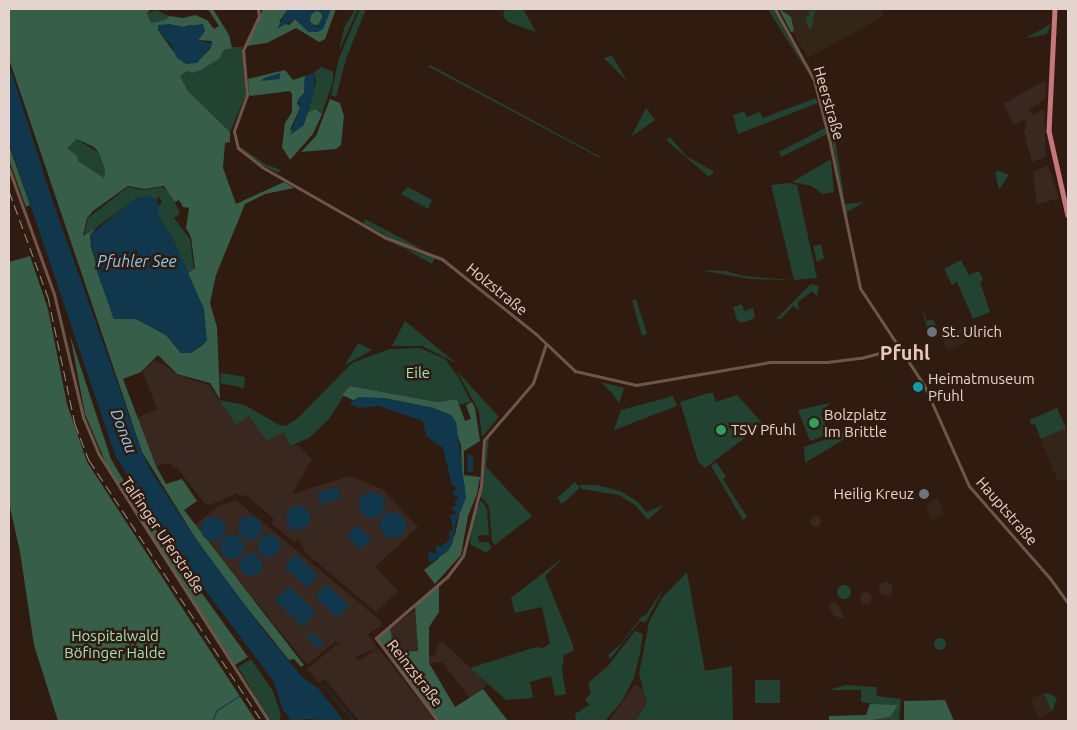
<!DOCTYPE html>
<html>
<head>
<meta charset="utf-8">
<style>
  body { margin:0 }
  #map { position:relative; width:1077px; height:730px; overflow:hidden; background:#301b10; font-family:Ubuntu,sans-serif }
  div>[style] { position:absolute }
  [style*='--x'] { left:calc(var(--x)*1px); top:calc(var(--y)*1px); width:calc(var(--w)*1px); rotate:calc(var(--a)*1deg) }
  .industrial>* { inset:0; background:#38281f }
  .round { border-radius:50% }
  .education>* { inset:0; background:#332518 }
  .green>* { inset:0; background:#224232 }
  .forest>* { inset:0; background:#375e49 }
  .water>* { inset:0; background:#10374b }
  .stream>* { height:1px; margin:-0.5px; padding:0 0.5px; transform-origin:0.5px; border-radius:0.5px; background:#10374b }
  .minor>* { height:3px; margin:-1.5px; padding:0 1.5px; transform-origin:1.5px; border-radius:1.5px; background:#6f554a }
  .major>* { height:4.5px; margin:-2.25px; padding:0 2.25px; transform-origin:2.25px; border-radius:2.25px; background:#c5777b }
  .rail>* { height:1px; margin-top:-0.5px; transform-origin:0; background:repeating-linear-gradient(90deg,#9d8b83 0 10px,transparent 0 15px) }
  .dots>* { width:14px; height:14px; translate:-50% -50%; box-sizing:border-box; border:2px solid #301b10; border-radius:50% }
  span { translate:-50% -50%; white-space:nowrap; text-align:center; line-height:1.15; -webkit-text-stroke:5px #301b10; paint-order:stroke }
  .street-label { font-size:15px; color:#e4d4cd }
  .poi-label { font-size:15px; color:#e4d4cd }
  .left { translate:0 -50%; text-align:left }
  .right { translate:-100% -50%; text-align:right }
  .park-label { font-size:15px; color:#9ee2bd }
  .water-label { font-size:16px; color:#89c9f0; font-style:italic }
  .district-label { font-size:20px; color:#e7c8bb; font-weight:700 }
  .frame { position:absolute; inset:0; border:10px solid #e4d4cd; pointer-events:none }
</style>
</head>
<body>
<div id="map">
  <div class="industrial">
    <div style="clip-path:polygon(1046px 80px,1045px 99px,1029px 109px,1033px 115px,1044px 109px,1046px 157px,1032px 162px,1024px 132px,1027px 124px,1024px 119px,1014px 125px,1003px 104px)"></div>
    <div style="clip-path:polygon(1048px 165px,1059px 198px,1037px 205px,1033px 172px)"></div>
    <div style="clip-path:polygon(154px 361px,165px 365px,177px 375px,209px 385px,236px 425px,249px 416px,284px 432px,290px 446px,297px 445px,312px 459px,292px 494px,350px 476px,382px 489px,418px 527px,375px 567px,398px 591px,376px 612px,306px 553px,298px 538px,294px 542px,271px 523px,274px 519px,246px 495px,239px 496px,236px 493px,218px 502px,206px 505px,177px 468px,173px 468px,170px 463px,156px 466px,137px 418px,157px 409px,143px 372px)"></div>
    <div style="clip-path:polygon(236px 500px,381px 621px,382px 625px,368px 634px,377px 648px,355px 657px,359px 661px,378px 648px,436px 721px,359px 721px,325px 679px,319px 683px,307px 669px,337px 644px,344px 649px,336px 641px,307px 665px,194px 525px,219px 506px)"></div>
    <div class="round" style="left:809.5px;top:515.5px;width:11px;height:11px"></div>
    <div class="round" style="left:879px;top:582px;width:14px;height:14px"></div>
    <div class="round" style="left:860px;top:592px;width:12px;height:12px"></div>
    <div style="clip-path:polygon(836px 602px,840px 608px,845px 619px,834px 616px,830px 609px,828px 606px)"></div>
    <div style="clip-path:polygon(416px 610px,418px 651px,394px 652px,390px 626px)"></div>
    <div style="clip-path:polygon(438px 642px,444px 643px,487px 684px,483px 689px,470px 698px,442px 662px,429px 663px,427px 657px,436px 654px)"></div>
    <div style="clip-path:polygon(635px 684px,644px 689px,647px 703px,636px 721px,609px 721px)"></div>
  </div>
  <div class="education">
    <div style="clip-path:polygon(779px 9px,882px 9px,884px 16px,808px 58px)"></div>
    <div style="clip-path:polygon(958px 330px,966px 330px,968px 341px,947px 351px,943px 341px,946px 335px)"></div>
    <div style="clip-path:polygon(1057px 408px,1068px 432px,1068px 478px,1058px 482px,1035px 424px,1032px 425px,1029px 420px)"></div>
    <div style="clip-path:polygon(938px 497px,944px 515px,931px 520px,926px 505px)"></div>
    <div style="clip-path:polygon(1044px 693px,1052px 712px,1039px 718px,1030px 699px)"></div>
  </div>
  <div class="green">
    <div style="clip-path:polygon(355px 9px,358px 9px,339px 51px,344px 28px)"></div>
    <div style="clip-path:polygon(360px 9px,366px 9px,346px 59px,336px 97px,331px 95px,339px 58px)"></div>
    <div style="clip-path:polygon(505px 9px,523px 9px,536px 32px,508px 22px,503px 16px)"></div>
    <div style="clip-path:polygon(768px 9px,773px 9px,807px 71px,782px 32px)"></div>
    <div style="clip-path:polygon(156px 10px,169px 16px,165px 20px,151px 23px,147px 13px)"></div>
    <div style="clip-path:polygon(815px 10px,812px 28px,809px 29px,805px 17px,809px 16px,809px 11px)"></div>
    <div style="clip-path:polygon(1051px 24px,1047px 34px,1026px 38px)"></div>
    <div style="clip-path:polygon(232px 47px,242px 47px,246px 95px,230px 132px,188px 91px,180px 76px,187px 71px,201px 70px,219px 59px,224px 50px)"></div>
    <div style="clip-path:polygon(612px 55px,627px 81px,604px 58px)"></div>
    <div style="clip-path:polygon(430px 65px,599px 156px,600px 158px,429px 67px)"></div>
    <div style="clip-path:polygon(321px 67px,333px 72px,333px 81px,322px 114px,317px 109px,308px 112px,316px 82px,314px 73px)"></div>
    <div style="clip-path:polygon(816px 98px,818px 103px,738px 134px,733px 115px,744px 111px,747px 117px,760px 112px,763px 118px)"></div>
    <div style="clip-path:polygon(825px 106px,836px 144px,845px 204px,864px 202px,847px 212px,848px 224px)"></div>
    <div style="clip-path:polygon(646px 108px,655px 120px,631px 137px)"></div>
    <div style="clip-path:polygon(825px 128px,827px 134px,781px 157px,779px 152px)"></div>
    <div style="clip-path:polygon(670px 137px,686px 156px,713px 171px,713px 174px,708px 176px,666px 140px)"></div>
    <div style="clip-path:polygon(77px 139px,99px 153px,105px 170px,104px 178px,77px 161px,67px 148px)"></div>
    <div style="clip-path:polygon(238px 145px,265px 164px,281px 170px,278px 173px,258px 163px)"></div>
    <div style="clip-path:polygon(831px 159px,834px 192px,823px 194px,811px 186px,792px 182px)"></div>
    <div style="clip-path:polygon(1000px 171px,1009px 175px,999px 190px,995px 172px)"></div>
    <div style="clip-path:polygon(788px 183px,797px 185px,817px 278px,794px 280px,771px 185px)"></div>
    <div style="clip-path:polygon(128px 187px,144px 190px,161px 187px,171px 193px,180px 214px,174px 218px,190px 239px,194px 269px,187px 274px,184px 269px,176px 245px,158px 215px,156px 209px,162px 202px,158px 196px,157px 200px,145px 197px,135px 200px,84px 236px,88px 218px)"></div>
    <div style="clip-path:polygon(408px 187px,432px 200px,428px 209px,401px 194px)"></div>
    <div style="clip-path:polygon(365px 219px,422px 249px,436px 253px,404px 244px,392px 239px,363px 223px)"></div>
    <div style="clip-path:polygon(360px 226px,393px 243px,432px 256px,435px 258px,432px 264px,405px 249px,434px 257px,398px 246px,384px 239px)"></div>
    <div style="clip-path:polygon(821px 244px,824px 258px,817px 262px,813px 246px)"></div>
    <div style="clip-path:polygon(961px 260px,969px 275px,979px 271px,983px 280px,980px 282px,990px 312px,973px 319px,957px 282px,952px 285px,944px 269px)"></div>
    <div style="clip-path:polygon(699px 270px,726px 271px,743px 276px,793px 280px,750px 279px)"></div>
    <div style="clip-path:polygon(811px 284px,819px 286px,817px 296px,812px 291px,798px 302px,799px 310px,793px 306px,781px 319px,776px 319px)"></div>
    <div style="clip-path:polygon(636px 299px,647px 334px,642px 336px,632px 300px)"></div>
    <div style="clip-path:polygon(742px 304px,744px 311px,753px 308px,755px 318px,741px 323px,737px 320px,733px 307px)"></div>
    <div style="clip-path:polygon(921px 307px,927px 321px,933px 319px,938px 332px,932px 327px,928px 328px,929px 334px)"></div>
    <div style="clip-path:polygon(405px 321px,445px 354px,458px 364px,422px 346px,392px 346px)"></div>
    <div style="clip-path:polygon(358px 343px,372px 350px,345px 365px)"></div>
    <div style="clip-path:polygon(420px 348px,445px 359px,459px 378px,471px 402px,460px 405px,457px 399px,437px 402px,350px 386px,329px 419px,309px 438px,290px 446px,284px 432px,267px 441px,249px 416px,236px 425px,219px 400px,245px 405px,279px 425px,286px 426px,298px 418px,352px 363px,389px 349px)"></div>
    <div style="clip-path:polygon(457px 371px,499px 417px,482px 437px,479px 412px)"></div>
    <div style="clip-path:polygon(221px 373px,245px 377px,244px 388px,220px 383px)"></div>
    <div style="clip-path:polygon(601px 382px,624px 388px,619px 403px,612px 393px)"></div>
    <div style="clip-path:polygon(528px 392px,489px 437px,486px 467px,532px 516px,495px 545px,492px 541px,489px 506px,480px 496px,486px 441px,488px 436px,516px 403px)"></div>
    <div style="clip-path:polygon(708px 393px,713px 393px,716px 402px,737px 395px,763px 424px,705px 468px,698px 461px,680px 402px)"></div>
    <div style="clip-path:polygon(673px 396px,677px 406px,614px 430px,621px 410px)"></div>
    <div style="clip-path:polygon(830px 403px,821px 413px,829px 434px,810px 441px,798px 410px)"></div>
    <div style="clip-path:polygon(1057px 408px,1066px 428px,1041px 439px,1035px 424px,1032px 425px,1029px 420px)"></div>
    <div style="clip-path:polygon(857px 428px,857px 436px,853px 434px,805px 463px,804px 447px)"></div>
    <div style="clip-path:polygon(716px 462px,726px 476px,723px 479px,747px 517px,743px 520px,711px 466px)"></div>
    <div style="clip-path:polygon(575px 482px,580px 488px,562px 504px,557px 498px)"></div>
    <div style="clip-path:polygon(579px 485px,597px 485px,620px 491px,638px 502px,646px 512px,664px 505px,648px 520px,635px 505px,619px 495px,582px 489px)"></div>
    <div style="clip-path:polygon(481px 500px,487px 509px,489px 535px,478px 536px,479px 542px,488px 542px,492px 547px,486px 553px,470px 544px,473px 519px)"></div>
    <div style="clip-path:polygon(565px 556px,545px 576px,573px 645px,573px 651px,564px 655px,562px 670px,566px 694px,555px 696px,551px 676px,530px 682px,533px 698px,506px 700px,470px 668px,536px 647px,543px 648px,550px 643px,542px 607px,515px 613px,511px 598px)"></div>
    <div style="clip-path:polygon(687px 572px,705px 671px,732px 666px,733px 721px,636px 721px,647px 703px,639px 674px,649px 622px,662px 598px)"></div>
    <div class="round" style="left:837px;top:585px;width:14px;height:14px"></div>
    <div style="clip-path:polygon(665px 586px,646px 622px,640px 621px,610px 659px,608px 655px,622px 643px,642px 616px,646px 615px)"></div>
    <div style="clip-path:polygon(635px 631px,643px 634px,640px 653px,634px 678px,622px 701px,605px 721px,576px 721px,575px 714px,589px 705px,585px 699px,591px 693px,588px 683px,608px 666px)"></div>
    <div class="round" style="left:934px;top:638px;width:12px;height:12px"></div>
    <div style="clip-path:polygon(251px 659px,273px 691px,281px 715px,279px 721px,271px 721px,266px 715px,238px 667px)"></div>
    <div style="clip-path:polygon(755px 680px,780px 680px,780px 703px,755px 703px)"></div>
    <div style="clip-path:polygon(845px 685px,876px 687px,877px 696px,901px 699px,899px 721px,868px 721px,891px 717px,869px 703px,861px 702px,861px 690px,829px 690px)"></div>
    <div style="clip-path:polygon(1048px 693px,1057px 698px,1052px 712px,1044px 694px)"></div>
  </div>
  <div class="forest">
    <div style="clip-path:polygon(evenodd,9px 9px,151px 9px,147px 13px,151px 23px,165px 20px,169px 16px,183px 18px,195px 15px,207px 20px,214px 29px,219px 26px,208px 9px,213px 9px,229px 35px,232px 48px,224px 50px,219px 59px,201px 70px,192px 73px,187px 71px,180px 76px,188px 91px,230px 132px,230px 142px,225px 143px,223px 168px,236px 204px,284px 182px,294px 188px,265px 194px,245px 204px,216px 275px,210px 303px,217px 327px,220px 399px,210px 383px,177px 374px,158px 355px,141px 372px,123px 379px,156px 466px,166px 484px,182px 479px,197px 501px,184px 510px,304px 665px,301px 667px,294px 659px,289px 660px,239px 598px,196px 539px,142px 452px,9px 59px,9px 9px,169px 24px,183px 27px,190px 25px,205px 31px,198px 40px,212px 41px,210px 49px,201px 58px,173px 51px,158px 30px,169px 24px,9px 9px,77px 139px,94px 147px,99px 153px,105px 170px,104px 178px,78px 161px,77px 156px,67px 148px,77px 139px,9px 9px,128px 186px,144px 189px,164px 186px,175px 202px,179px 200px,183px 207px,189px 208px,186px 228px,191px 237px,195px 268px,187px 274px,204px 309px,204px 344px,191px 353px,181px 353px,166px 335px,136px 319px,114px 319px,112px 314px,91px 247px,90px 235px,96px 228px,83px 236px,87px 218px,93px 211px,128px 186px)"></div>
    <div style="clip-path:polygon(263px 9px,288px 9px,279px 22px,289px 25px,295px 19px,309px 32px,318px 32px,331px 9px,336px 9px,325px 39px,319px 42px,296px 28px,267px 43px,246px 46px)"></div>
    <div style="clip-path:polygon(779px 9px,791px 17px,794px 31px,791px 32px)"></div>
    <div class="round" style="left:309px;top:11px;width:14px;height:14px"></div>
    <div style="clip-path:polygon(285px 70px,293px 80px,305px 76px,304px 93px,297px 103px,300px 108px,290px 130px,303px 126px,308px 112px,316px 109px,322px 114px,313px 134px,290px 160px,282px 147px,285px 123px,292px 112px,292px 94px,290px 91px,250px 96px,249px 94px,248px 79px)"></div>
    <div style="clip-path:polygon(330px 99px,340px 103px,344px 116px,341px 145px,336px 149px,301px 152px,316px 136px)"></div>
    <div style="clip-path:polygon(9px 145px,30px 205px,26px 207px,9px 160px)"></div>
    <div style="clip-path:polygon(30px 256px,48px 309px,67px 404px,87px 462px,256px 721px,58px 721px,34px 645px,20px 552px,9px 503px,9px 262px)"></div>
    <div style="clip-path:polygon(70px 335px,111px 459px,136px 502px,248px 657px,235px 665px,108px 468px,85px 414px)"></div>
    <div style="clip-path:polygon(350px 386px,437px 402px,457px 399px,465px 421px,471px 419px,466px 405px,472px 402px,475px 408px,480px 441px,464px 451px,464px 475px,480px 477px,477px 494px,468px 516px,461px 555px,435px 584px,424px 570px,438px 559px,455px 535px,465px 488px,462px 477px,461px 445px,450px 415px,433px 408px,384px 398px,353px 400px,342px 395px)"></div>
    <div style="clip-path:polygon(439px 586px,439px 612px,429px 627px,429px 663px,455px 707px,483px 689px,508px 721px,440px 721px,378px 641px,379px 636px,390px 626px,394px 652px,418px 651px,415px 605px)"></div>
    <div style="clip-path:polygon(945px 700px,954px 721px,904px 721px,904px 701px)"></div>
    <div style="clip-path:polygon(870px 704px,898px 705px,890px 717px,868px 721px,829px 721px,829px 716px,866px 715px)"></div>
  </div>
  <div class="water">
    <div style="clip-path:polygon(evenodd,288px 9px,331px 9px,323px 29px,318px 32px,309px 32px,295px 19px,277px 29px,288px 9px,317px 10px,323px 15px,317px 27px,310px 23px,311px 15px,317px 10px)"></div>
    <div style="clip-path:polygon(169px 24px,183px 27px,203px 24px,205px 31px,198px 40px,213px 44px,197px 63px,186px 64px,177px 58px,171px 45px,158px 30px,158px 25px)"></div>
    <div style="clip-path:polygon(9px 64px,53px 202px,142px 452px,151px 471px,196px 539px,265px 632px,302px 677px,318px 688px,344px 721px,303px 719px,304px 721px,291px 721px,282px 708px,274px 682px,166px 538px,115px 455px,9px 142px)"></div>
    <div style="clip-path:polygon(280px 73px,280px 79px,261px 81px,264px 78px)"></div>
    <div style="clip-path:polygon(314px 73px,314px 92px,303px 126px,290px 135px,300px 108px,298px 99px,304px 93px,305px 76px)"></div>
    <div style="clip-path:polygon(149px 196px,158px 201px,158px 215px,176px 245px,204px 309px,207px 341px,191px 353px,181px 353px,166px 335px,136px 319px,114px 319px,97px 272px,90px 235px,136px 198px)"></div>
    <div style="clip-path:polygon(359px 397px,384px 398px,433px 408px,451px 415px,456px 422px,466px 498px,455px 525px,453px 542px,448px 551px,434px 561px,430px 563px,428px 555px,429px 552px,437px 554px,435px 545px,441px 547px,451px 538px,448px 533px,453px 529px,450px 515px,457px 514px,451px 508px,457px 506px,454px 502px,459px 498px,452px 494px,457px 487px,452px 485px,443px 448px,426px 436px,423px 421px,379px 406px,359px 408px,349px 403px)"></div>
    <div style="clip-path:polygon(468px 454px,473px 455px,473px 472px,467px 472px)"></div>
    <div style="clip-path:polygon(337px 487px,341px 498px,321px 504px,317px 493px)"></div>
    <div class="round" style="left:359px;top:492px;width:26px;height:26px"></div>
    <div class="round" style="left:286px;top:506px;width:24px;height:24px"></div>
    <div class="round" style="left:380px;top:512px;width:26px;height:26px"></div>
    <div class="round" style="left:238px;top:516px;width:24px;height:24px"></div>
    <div class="round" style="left:201px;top:517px;width:24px;height:24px"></div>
    <div style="clip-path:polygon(357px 525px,371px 539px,361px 550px,347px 536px)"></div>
    <div class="round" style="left:258px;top:535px;width:22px;height:22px"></div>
    <div class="round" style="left:220px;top:535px;width:24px;height:24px"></div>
    <div class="round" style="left:240px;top:554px;width:22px;height:22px"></div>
    <div style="clip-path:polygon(296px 554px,318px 576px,307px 588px,284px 566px)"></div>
    <div style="clip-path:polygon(327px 584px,349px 606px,337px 618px,315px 596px)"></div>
    <div style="clip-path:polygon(289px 586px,316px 612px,303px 627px,275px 600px)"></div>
    <div style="clip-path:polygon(312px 632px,324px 644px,319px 649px,307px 638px)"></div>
  </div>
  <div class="stream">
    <div style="--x:323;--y:685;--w:48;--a:49.3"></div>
    <div style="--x:212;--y:721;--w:12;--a:-66"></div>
    <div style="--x:217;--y:710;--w:27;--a:-33"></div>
  </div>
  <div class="minor">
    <div style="--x:258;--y:9;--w:7;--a:82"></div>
    <div style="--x:259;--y:16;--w:38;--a:115"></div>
    <div style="--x:243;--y:50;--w:45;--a:84.9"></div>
    <div style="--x:247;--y:95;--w:38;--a:110"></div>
    <div style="--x:234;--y:131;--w:17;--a:77"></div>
    <div style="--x:238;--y:148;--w:31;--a:38"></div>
    <div style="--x:262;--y:167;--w:141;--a:29.8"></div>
    <div style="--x:384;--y:237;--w:62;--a:20.8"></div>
    <div style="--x:442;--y:259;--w:120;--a:38.6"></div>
    <div style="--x:536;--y:334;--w:54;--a:43.5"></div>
    <div style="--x:575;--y:371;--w:63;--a:12.9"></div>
    <div style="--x:636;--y:385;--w:136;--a:-9.7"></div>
    <div style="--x:770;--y:362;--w:57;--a:0"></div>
    <div style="--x:827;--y:362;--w:34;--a:-7"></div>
    <div style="--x:861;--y:358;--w:23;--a:-15"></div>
    <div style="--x:883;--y:352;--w:17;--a:-33"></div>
    <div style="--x:775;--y:9;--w:81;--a:61.2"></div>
    <div style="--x:814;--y:80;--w:65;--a:75.7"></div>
    <div style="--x:830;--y:143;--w:148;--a:78.3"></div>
    <div style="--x:860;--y:288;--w:116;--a:56.6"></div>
    <div style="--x:924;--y:385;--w:111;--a:66"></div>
    <div style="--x:969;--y:486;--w:121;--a:48.7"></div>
    <div style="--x:1049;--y:577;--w:32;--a:54"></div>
    <div style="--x:9;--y:169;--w:133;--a:70.2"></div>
    <div style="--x:54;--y:294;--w:126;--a:76.7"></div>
    <div style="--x:83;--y:417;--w:39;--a:67"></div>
    <div style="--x:98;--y:453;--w:318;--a:57.5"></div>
    <div style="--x:438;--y:721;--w:104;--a:-126.8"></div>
    <div style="--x:376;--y:638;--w:94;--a:-40.7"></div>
    <div style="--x:447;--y:577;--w:26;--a:-53"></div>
    <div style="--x:463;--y:556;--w:72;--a:-75.6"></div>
    <div style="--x:481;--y:486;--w:46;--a:-86.3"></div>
    <div style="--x:484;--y:440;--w:75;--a:-49.3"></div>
    <div style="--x:533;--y:383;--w:41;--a:-71.6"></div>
  </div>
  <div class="major">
    <div style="--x:1055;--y:9;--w:122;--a:92.8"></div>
    <div style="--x:1049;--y:131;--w:86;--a:77.3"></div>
  </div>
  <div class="rail">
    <div style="--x:9;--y:191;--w:113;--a:69.8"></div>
    <div style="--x:48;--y:297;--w:130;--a:78"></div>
    <div style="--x:75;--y:424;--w:39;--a:69"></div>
    <div style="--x:89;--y:460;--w:313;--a:56.5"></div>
  </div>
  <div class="dots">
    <div style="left:932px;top:332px;background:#6b7280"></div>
    <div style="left:918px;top:387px;background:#0f9aa8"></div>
    <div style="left:814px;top:423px;background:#2e9e5b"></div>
    <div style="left:721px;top:430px;background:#2e9e5b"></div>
    <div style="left:924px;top:494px;background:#6b7280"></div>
  </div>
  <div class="street-label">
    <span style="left:829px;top:103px;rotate:74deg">Heerstraße</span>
    <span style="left:497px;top:289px;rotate:39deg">Holzstraße</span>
    <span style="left:1007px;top:511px;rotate:49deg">Hauptstraße</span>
    <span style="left:163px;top:535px;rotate:56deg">Talfinger Uferstraße</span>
    <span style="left:415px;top:673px;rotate:52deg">Reinzstraße</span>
  </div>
  <div class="poi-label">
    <span class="left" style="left:942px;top:332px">St. Ulrich</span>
    <span class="left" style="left:928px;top:387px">Heimatmuseum<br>Pfuhl</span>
    <span class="left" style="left:824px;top:423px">Bolzplatz<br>Im Brittle</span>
    <span class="left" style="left:731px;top:430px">TSV Pfuhl</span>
    <span class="right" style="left:914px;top:494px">Heilig Kreuz</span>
  </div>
  <div class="park-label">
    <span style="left:418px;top:373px">Eile</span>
    <span style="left:115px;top:644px">Hospitalwald<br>Böfinger Halde</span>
  </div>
  <div class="water-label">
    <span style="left:137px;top:261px">Pfuhler See</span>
    <span style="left:124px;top:431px;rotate:69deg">Donau</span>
  </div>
  <div class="district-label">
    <span style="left:905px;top:352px">Pfuhl</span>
  </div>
  <div class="frame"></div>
</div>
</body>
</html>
